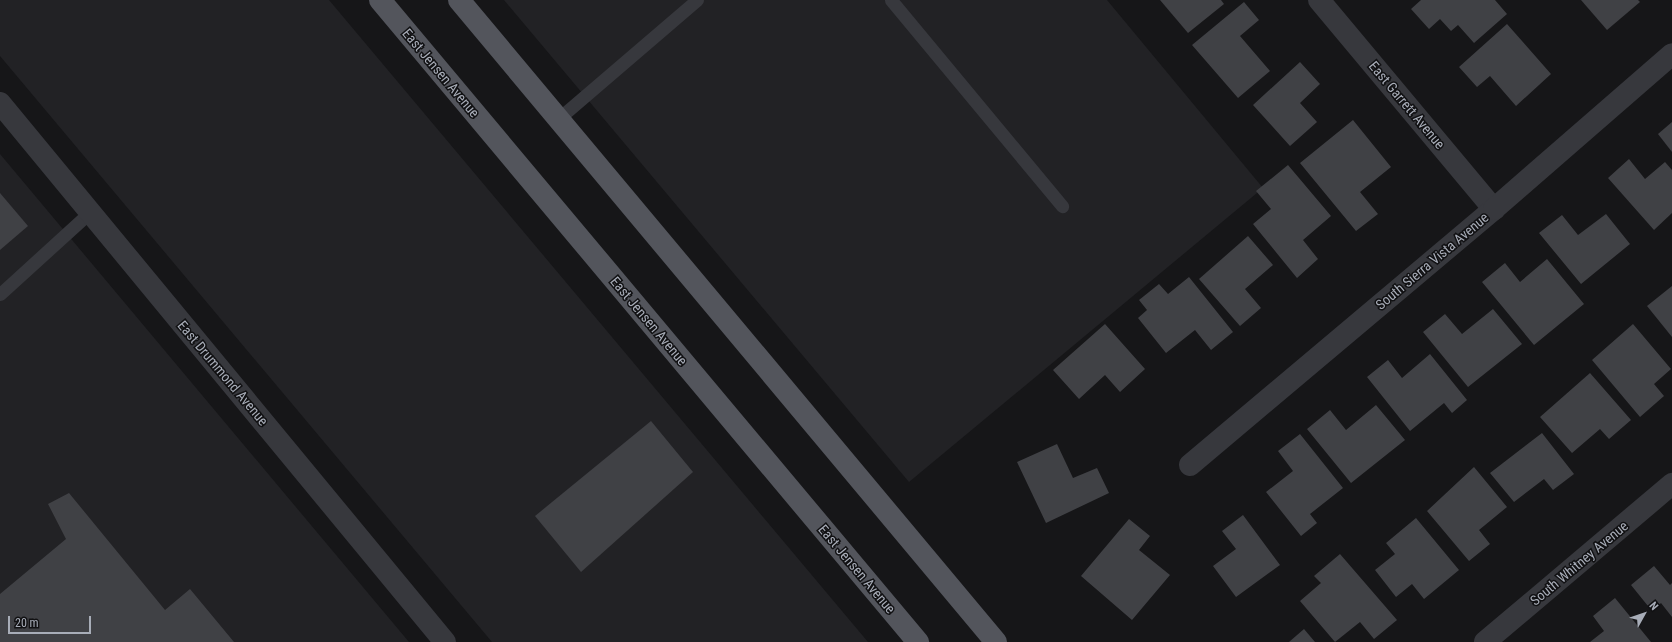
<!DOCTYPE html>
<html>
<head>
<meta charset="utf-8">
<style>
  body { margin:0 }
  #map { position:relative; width:1672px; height:642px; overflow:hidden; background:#161618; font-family:"Roboto Condensed",sans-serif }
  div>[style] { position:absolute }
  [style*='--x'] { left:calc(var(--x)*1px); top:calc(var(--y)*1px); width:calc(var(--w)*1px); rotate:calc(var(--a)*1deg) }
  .built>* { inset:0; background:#222225 }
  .building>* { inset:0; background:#404145 }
  .lane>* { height:13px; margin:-6.5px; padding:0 6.5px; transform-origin:6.5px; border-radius:6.5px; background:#37383d }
  .street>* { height:22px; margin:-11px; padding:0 11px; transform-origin:11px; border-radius:11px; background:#37383d }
  .primary>* { height:22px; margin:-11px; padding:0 11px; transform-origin:11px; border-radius:11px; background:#53555c }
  span { translate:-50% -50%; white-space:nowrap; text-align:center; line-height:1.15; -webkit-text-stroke:3px #111113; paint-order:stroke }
  .street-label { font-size:14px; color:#a8adb8 }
  .north { position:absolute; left:1624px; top:594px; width:40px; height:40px; -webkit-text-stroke:3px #111113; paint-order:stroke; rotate:50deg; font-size:11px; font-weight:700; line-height:16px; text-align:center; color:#a8adb8 }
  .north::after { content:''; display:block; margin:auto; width:14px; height:18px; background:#a8adb8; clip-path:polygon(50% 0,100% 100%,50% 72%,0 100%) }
  .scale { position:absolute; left:8px; top:616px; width:83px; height:18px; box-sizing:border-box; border:2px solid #a8adb8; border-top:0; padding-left:5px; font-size:12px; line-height:14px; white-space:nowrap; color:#a8adb8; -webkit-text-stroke:3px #111113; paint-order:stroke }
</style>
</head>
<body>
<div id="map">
  <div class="built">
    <div style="clip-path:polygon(0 0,329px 0,868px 642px,492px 642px,0 56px)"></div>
    <div style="clip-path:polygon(504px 0,1107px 0,1263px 188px,909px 482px)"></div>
    <div style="clip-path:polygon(0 154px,409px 642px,0 642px)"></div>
  </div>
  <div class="building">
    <div style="clip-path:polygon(1160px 0,1221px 0,1224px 4px,1188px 33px)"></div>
    <div style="clip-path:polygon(1421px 0,1495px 0,1507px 14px,1474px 43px,1458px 25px,1451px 31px,1440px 19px,1429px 29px,1411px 9px)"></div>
    <div style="clip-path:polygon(1581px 0,1638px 0,1640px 2px,1607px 30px)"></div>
    <div style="clip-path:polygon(1244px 2px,1259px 20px,1240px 36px,1270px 71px,1238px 98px,1192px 45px)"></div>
    <div style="clip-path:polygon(1507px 24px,1551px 74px,1516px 106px,1490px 76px,1477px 87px,1459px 67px)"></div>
    <div style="clip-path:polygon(1300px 62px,1320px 84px,1300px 103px,1317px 122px,1290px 146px,1253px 105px)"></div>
    <div style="clip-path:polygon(1353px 120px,1391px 167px,1360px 192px,1378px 214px,1356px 231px,1300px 163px)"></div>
    <div style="clip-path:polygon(1672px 122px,1672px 152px,1658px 134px)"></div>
    <div style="clip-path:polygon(1629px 159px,1645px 179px,1665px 162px,1672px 170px,1672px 213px,1654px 230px,1608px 178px)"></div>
    <div style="clip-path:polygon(1288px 165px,1331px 216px,1303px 240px,1318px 259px,1297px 278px,1253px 224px,1271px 209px,1256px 191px)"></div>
    <div style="clip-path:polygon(0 193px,28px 226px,0 250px)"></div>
    <div style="clip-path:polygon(1606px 214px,1630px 244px,1581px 284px,1539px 233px,1562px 215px,1578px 235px)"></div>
    <div style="clip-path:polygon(1248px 236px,1273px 265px,1245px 289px,1261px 308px,1240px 326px,1199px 279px)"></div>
    <div style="clip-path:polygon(1547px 259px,1584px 304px,1534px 345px,1482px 282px,1505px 263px,1520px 282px)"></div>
    <div style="clip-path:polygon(1189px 277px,1233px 332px,1211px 350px,1195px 330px,1166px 353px,1138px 318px,1147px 310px,1139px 300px,1159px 284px,1168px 294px)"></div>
    <div style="clip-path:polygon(1672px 286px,1672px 337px,1647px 306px)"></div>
    <div style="clip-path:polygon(1493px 309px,1522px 344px,1468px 387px,1423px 332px,1445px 314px,1462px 334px)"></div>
    <div style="clip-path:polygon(1105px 324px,1145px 369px,1120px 392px,1105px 375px,1079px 399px,1053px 370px)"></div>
    <div style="clip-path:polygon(1633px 324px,1671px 369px,1654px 384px,1664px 396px,1640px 417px,1592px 360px)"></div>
    <div style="clip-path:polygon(1430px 354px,1467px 400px,1452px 413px,1444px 403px,1410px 431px,1367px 377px,1388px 360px,1402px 378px)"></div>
    <div style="clip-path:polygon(1590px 373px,1631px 420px,1609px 439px,1600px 429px,1572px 453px,1540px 417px)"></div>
    <div style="clip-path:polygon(1376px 405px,1405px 440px,1351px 483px,1307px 429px,1330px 410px,1346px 430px)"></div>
    <div style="clip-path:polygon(651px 421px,693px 472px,581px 572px,535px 516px)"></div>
    <div style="clip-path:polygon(1542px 433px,1574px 474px,1553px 490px,1544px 479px,1514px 502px,1490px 473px)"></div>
    <div style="clip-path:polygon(1300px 434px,1343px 488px,1310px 514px,1317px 523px,1301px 536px,1266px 492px,1293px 471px,1278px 451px)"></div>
    <div style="clip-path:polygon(1057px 444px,1073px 478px,1097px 468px,1109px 493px,1046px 523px,1017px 462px)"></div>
    <div style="clip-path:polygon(1474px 467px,1507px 507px,1479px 530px,1490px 544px,1469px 561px,1427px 511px)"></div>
    <div style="clip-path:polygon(69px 493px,165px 610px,190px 589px,234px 642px,0 642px,0 594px,66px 539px,48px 504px)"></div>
    <div style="clip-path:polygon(1243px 515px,1280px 565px,1236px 597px,1213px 566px,1236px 549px,1222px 531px)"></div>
    <div style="clip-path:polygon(1416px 518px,1459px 570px,1424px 599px,1412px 584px,1396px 597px,1375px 570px,1395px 554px,1386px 543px)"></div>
    <div style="clip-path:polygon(1129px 519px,1150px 536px,1139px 550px,1170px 575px,1132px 620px,1081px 576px)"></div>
    <div style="clip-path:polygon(1340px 554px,1397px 620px,1374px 639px,1360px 622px,1335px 642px,1300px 601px,1321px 583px,1314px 576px)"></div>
    <div style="clip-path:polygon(1654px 566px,1670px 585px,1672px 583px,1672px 617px,1661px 603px,1652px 611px,1631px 585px)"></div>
    <div style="clip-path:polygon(1615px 598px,1651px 642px,1590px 642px,1604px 631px,1593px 616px)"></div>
    <div style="clip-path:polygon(1304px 629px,1315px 642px,1289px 642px)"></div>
  </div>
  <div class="lane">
    <div style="--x:891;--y:0;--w:268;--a:50.3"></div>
    <div style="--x:558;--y:119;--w:183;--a:-40.6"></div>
    <div style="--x:0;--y:294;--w:122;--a:-42.3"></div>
  </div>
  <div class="street">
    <div style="--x:1319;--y:0;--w:273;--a:50.1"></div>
    <div style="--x:0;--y:103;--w:699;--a:50.46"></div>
    <div style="--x:1190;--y:465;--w:397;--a:-40.1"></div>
    <div style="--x:1494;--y:209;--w:236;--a:-41"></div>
    <div style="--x:1485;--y:642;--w:245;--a:-40.2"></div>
  </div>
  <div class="primary">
    <div style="--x:380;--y:0;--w:838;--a:50.04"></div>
    <div style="--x:459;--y:0;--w:837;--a:50.09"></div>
  </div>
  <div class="street-label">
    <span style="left:441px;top:73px;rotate:50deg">East Jensen Avenue</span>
    <span style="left:1407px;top:105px;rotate:50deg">East Garrett Avenue</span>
    <span style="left:1432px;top:261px;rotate:-40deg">South Sierra Vista Avenue</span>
    <span style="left:649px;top:321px;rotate:50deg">East Jensen Avenue</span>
    <span style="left:223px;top:373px;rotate:50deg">East Drummond Avenue</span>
    <span style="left:1579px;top:563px;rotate:-40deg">South Whitney Avenue</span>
    <span style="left:857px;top:569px;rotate:50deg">East Jensen Avenue</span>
  </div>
  <div class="north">N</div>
  <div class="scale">20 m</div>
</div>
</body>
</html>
